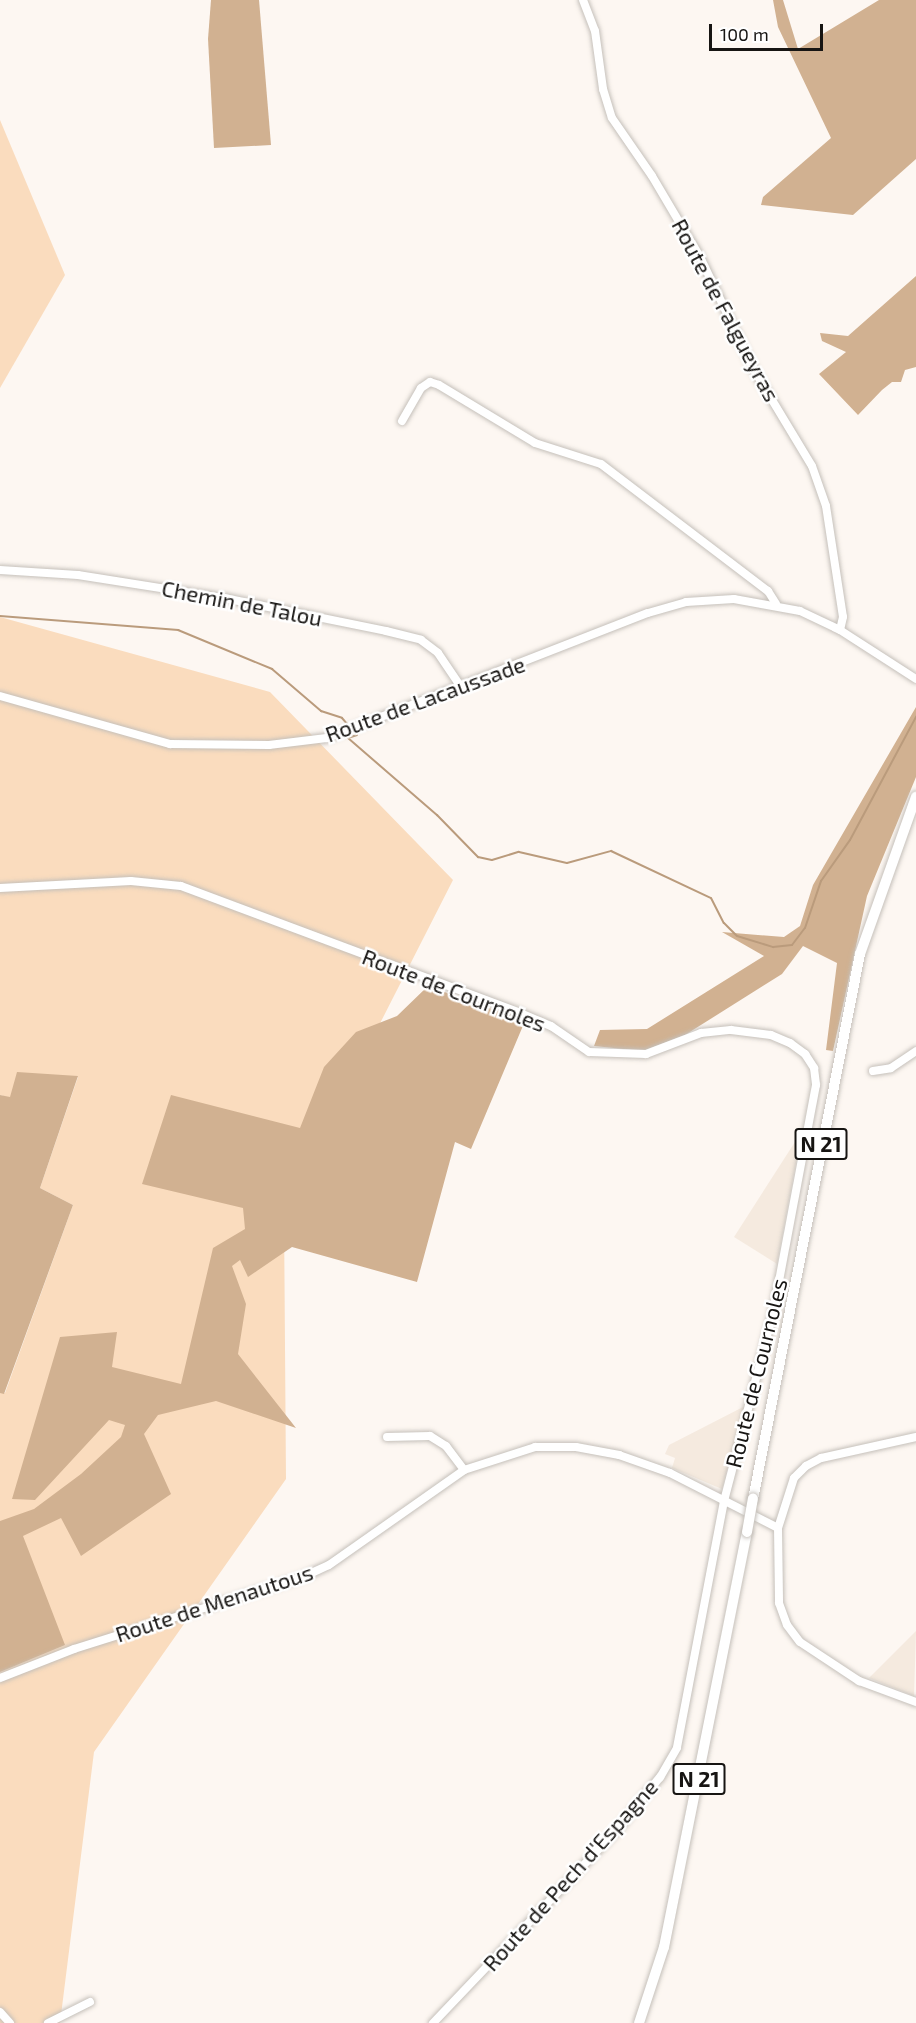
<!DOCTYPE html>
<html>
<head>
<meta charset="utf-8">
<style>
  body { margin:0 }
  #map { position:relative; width:916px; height:2023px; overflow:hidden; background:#fdf7f2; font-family:"Exo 2",sans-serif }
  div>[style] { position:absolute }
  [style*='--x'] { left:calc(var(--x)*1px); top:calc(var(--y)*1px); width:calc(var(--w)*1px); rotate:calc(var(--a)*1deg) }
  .built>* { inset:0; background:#f5eadf }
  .green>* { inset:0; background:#fadcbe }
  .forest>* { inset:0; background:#d1b191 }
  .stream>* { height:2px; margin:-1px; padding:0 1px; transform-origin:1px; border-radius:1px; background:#ba9b7c }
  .roads { filter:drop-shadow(0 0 2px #c5c0ba) drop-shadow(0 0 2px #c5c0ba) }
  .minor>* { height:8px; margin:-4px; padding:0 4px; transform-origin:4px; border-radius:4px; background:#fff }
  .major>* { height:10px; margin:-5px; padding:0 5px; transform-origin:5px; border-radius:5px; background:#fff }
  .bridges { filter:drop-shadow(0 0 2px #c5c0ba) drop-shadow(0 0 2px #c5c0ba) }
  .major-bridge>* { height:10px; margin:-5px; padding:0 5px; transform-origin:5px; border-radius:5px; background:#fff }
  span { translate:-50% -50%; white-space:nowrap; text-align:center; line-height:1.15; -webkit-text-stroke:5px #fff; paint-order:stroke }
  .shield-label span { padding:2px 4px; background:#fff; border:2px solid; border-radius:4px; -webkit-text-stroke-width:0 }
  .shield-label { font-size:21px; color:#171513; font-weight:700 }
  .street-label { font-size:22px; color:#171513 }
  .scale { position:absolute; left:709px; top:24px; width:114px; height:27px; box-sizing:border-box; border:3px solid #171513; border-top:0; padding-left:8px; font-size:18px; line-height:21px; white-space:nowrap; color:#171513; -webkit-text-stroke:4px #fff; paint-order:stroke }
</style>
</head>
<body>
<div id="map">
  <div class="built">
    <div style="clip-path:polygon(802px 1131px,777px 1264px,734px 1237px)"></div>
    <div style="clip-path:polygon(745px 1406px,722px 1489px,672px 1468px,675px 1458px,665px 1454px,669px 1445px)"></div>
    <div style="clip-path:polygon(916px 1631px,914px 1696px,869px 1678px)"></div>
  </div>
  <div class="green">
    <div style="clip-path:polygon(0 120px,65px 275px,0 388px)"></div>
    <div style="clip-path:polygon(0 617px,270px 692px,453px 880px,284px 1212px,286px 1479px,94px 1752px,60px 2023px,0 2023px,0 1393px,5px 1393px,73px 1205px,40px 1188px,78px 1077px,10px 1098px,0 1095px)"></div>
  </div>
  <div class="forest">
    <div style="clip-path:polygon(211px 0,259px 0,271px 145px,214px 148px,208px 39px)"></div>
    <div style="clip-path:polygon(773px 0,783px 0,798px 49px,879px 0,916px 0,916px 159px,853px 215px,761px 205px,763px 197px,831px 138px,778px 27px)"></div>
    <div style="clip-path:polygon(916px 276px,916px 367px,905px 370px,901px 382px,892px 382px,882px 390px,858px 415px,819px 374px,846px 352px,822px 341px,820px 333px,848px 336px)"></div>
    <div style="clip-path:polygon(916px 707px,916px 777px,867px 896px,833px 1051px,826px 1050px,837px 963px,803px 946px,782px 974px,685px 1035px,643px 1051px,594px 1046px,600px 1030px,647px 1029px,764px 956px,722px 932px,784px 937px,800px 926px,813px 885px)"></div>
    <div style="clip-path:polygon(428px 986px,525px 1021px,471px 1149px,455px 1142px,417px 1282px,292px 1247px,248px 1277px,240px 1260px,232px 1266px,246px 1304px,238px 1354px,296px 1428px,216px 1401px,158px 1415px,144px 1434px,171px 1494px,81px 1556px,61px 1518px,23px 1536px,65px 1645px,0 1672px,0 1521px,34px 1509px,81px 1474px,121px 1437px,125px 1425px,109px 1420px,35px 1500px,12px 1499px,60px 1337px,117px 1332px,112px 1367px,181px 1384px,213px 1248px,245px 1229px,243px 1208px,142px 1184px,171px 1095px,300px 1128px,324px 1067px,356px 1032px,397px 1016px)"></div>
    <div style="clip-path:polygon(17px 1072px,78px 1076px,40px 1188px,73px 1205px,4px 1394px,0 1393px,0 1095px,10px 1097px)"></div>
  </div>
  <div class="stream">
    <div style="--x:0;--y:616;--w:179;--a:4.5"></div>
    <div style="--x:178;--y:630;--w:102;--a:22.5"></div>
    <div style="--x:272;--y:669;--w:65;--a:40.6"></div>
    <div style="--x:321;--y:711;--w:22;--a:18"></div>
    <div style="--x:342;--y:718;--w:11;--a:49"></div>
    <div style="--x:353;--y:730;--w:6;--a:51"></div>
    <div style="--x:357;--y:735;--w:9;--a:162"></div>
    <div style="--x:348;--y:738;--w:118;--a:40.9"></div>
    <div style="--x:437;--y:815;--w:59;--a:45.7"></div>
    <div style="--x:478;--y:857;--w:14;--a:12"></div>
    <div style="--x:492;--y:860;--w:28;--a:-17"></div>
    <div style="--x:519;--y:852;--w:49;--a:12.9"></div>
    <div style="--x:567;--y:863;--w:46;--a:-15.3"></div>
    <div style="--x:611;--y:851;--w:110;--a:25.2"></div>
    <div style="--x:711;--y:898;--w:28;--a:63"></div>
    <div style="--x:724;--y:923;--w:18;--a:45"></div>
    <div style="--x:737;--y:936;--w:38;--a:17"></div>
    <div style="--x:773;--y:947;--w:19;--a:-6"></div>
    <div style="--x:792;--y:945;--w:21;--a:-53"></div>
    <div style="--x:805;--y:928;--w:50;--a:-71.2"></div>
    <div style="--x:821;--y:881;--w:50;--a:-54.7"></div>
    <div style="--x:850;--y:840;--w:140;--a:-61.8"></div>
  </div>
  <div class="roads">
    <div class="minor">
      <div style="--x:583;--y:0;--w:33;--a:69"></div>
      <div style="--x:595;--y:31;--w:59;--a:82.1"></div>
      <div style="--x:603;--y:89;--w:30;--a:73"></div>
      <div style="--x:612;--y:118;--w:70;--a:55.4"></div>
      <div style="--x:652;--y:176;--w:96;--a:59.4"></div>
      <div style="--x:701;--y:259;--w:123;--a:64.5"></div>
      <div style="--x:754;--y:370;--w:112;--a:58.9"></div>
      <div style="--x:812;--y:466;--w:42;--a:70.7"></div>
      <div style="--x:826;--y:506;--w:112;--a:81.3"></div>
      <div style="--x:843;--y:617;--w:13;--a:103"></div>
      <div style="--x:402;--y:421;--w:38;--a:-60"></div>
      <div style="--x:421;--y:388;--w:11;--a:-34"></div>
      <div style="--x:430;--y:382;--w:9;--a:18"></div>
      <div style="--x:439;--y:385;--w:112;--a:31.1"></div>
      <div style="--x:535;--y:443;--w:69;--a:17.7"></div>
      <div style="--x:601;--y:464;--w:210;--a:37.3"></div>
      <div style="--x:768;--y:591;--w:15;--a:58"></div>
      <div style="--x:0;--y:570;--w:78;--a:3.7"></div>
      <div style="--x:78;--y:575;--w:148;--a:9"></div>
      <div style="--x:224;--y:598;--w:165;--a:11.5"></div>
      <div style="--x:386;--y:631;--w:36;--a:14"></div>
      <div style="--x:421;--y:640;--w:21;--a:37"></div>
      <div style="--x:438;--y:653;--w:41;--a:55.9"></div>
      <div style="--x:0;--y:696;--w:177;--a:15.8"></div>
      <div style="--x:170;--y:744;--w:99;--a:0.6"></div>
      <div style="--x:269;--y:745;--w:58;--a:-6.9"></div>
      <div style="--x:327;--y:738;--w:344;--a:-21.3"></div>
      <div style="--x:648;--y:613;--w:40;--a:-16"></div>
      <div style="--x:686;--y:602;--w:48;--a:-3.6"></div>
      <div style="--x:734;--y:599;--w:67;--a:10.3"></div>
      <div style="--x:800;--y:611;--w:44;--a:25.4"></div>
      <div style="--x:840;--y:630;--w:90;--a:32.8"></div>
      <div style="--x:0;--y:888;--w:131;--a:-3.1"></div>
      <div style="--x:131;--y:881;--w:50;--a:5.7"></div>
      <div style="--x:181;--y:886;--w:362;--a:20.5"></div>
      <div style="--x:520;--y:1013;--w:34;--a:23"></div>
      <div style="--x:551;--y:1026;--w:46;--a:34.4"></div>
      <div style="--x:589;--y:1052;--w:57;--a:2"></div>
      <div style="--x:646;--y:1054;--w:59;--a:-20.9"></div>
      <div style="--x:701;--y:1033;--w:30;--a:-6"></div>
      <div style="--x:731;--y:1030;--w:40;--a:7.1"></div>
      <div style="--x:771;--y:1035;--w:21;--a:23"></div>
      <div style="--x:790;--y:1043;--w:19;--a:36"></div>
      <div style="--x:805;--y:1054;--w:17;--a:57"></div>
      <div style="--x:814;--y:1068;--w:17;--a:83"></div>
      <div style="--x:816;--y:1085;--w:232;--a:100.7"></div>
      <div style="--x:773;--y:1313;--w:194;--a:104.6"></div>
      <div style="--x:724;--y:1501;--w:251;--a:100.8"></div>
      <div style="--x:677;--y:1748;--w:34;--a:120"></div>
      <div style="--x:660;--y:1777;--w:68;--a:129.1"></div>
      <div style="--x:617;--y:1830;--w:267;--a:133.6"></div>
      <div style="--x:873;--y:1071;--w:18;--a:-9"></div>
      <div style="--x:891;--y:1068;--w:30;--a:-34"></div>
      <div style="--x:387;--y:1437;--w:43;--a:-1.3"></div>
      <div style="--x:430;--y:1436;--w:19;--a:32"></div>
      <div style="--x:446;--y:1446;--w:30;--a:53"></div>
      <div style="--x:916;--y:1437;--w:97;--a:167.5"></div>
      <div style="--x:821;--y:1458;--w:17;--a:152"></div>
      <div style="--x:806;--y:1466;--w:17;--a:135"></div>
      <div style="--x:794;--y:1478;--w:52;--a:107.7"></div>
      <div style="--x:778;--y:1528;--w:75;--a:89.2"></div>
      <div style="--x:779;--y:1603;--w:23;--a:70"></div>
      <div style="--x:787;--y:1625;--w:21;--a:53"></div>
      <div style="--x:800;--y:1642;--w:71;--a:33.5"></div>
      <div style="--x:859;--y:1681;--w:61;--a:20.2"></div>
      <div style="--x:0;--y:1678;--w:79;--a:-21.4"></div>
      <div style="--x:74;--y:1649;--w:242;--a:-17.5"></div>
      <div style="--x:305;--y:1576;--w:26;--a:-25"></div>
      <div style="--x:329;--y:1565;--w:165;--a:-35.1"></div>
      <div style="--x:464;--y:1470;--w:75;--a:-17.9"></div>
      <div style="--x:535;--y:1447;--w:41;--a:0"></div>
      <div style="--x:576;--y:1447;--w:44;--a:10.5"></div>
      <div style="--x:619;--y:1455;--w:54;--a:19.4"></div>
      <div style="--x:670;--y:1473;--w:121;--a:27"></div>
      <div style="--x:0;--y:2012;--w:15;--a:48"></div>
      <div style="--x:48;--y:2023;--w:47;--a:-26.6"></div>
    </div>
    <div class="major">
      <div style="--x:753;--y:1499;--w:555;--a:-78.89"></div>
      <div style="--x:860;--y:954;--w:167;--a:-70.4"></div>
      <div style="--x:639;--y:2023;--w:80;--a:-71.8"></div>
      <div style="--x:664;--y:1947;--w:423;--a:-78.7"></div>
    </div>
  </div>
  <div class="bridges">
    <div class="major-bridge">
      <div style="--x:747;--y:1532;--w:34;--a:-80"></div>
    </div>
  </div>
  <div class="shield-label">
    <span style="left:821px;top:1144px">N 21</span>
    <span style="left:699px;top:1779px">N 21</span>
  </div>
  <div class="street-label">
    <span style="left:726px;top:310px;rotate:62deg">Route de Falgueyras</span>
    <span style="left:242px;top:603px;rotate:11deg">Chemin de Talou</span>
    <span style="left:425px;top:699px;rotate:-20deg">Route de Lacaussade</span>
    <span style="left:454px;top:990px;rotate:21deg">Route de Cournoles</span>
    <span style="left:756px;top:1373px;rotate:-76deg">Route de Cournoles</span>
    <span style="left:214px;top:1603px;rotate:-18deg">Route de Menautous</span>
    <span style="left:570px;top:1875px;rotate:-48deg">Route de Pech d'Espagne</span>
  </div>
  <div class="scale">100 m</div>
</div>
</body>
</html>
